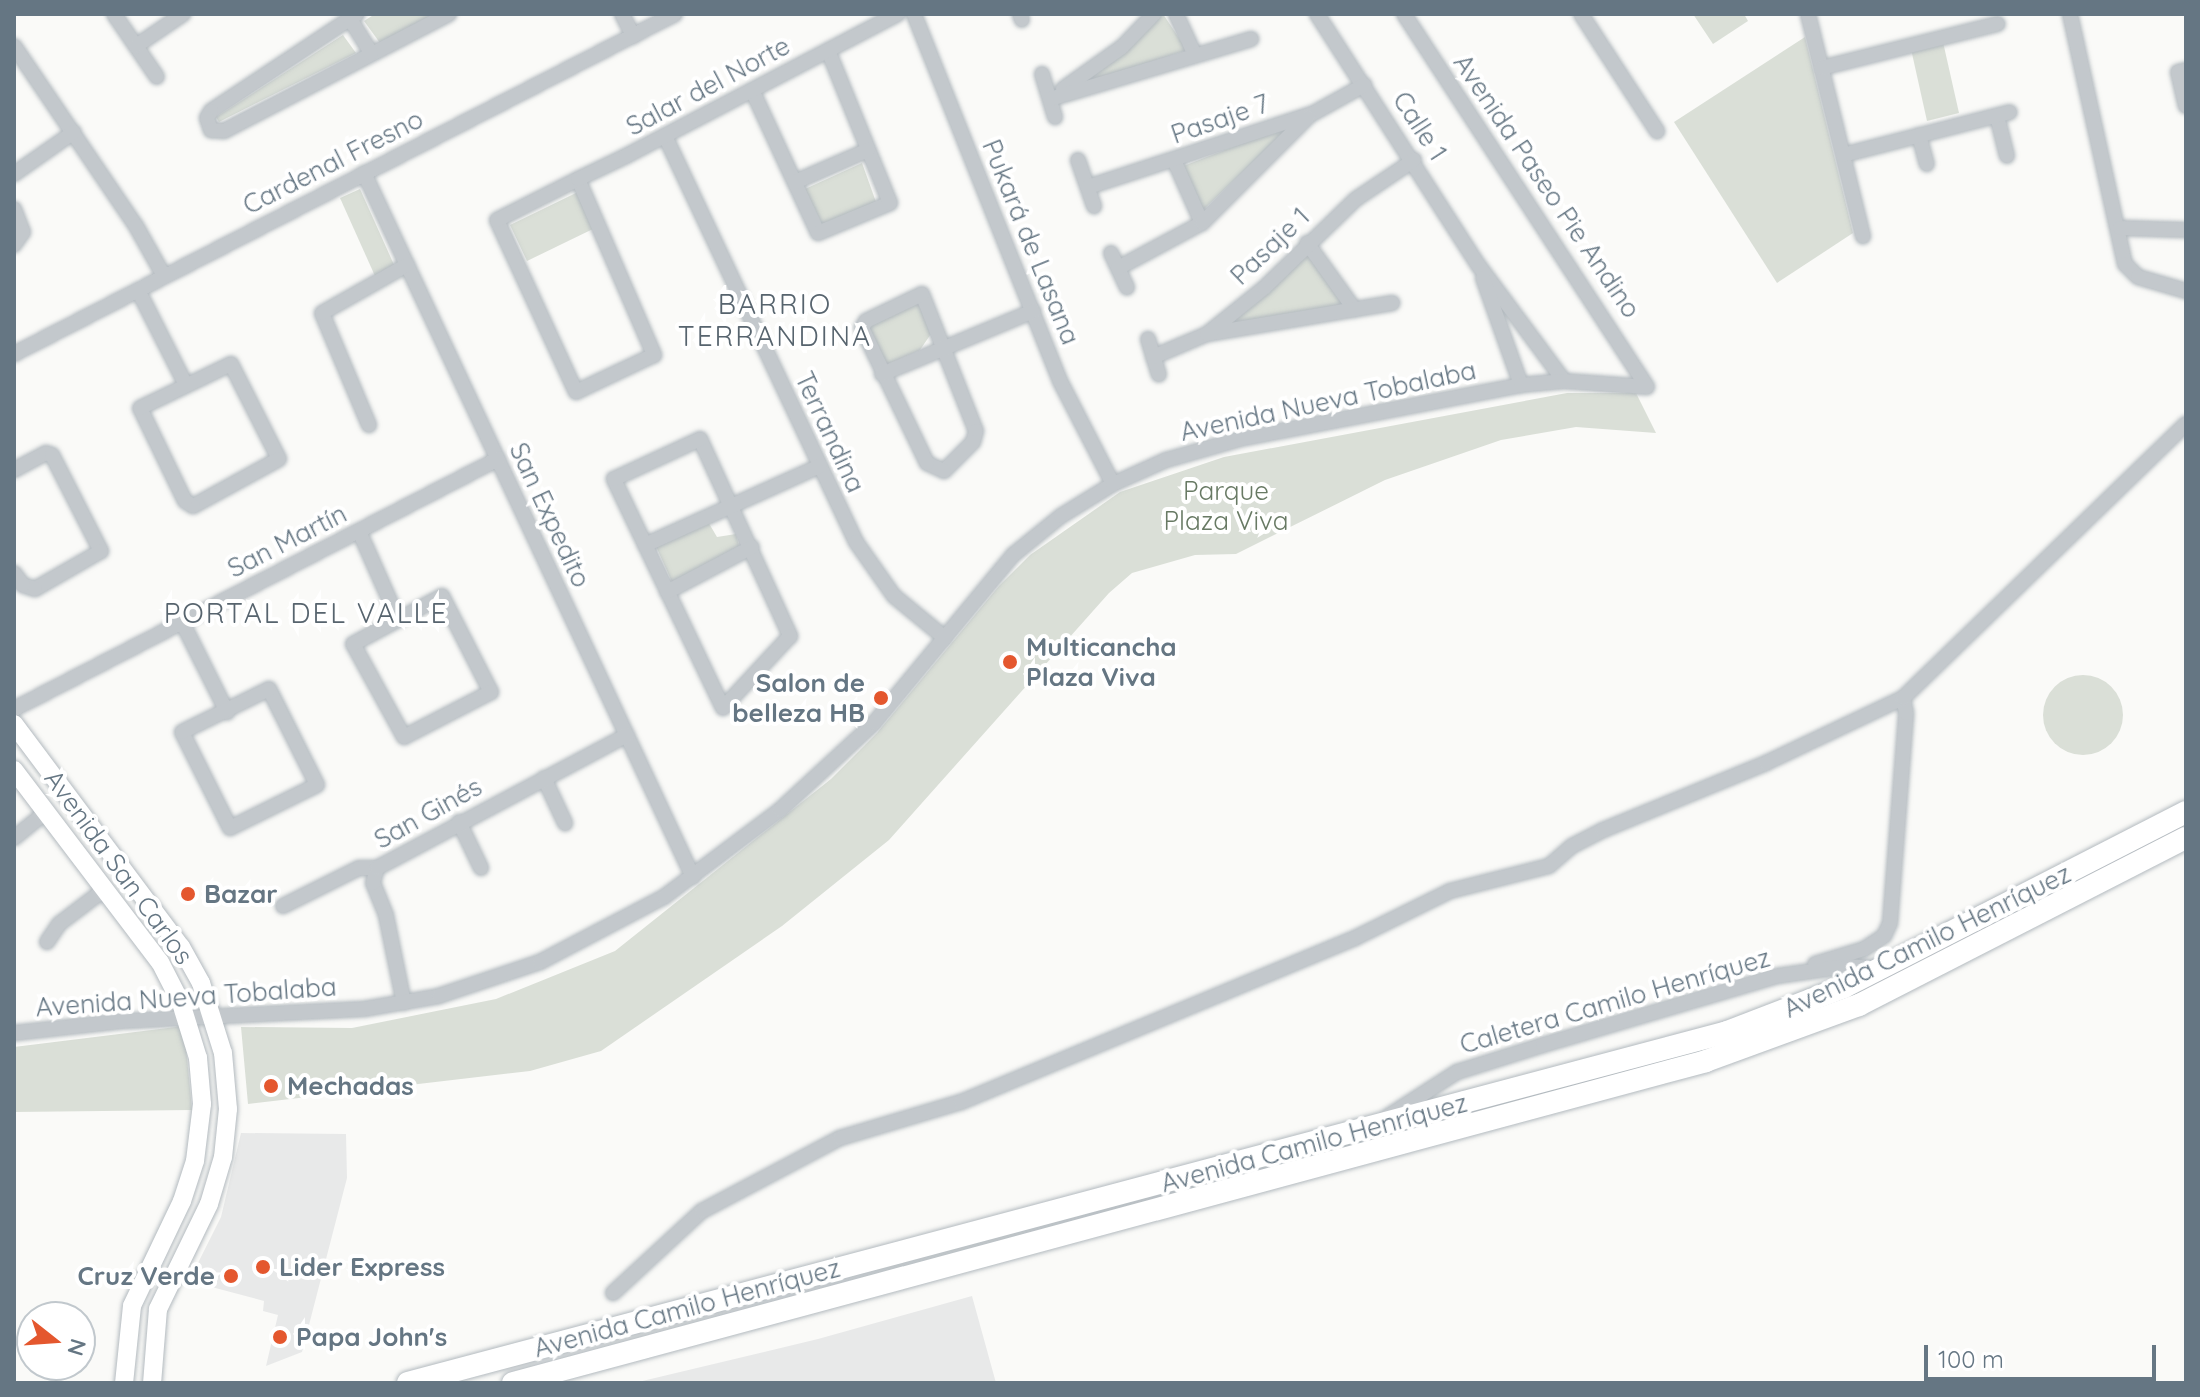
<!DOCTYPE html>
<html>
<head>
<meta charset="utf-8">
<style>
  body { margin:0 }
  #map { position:relative; width:2200px; height:1397px; overflow:hidden; background:#fafaf8; font-family:Quicksand,sans-serif }
  div>[style] { position:absolute }
  [style*='--x'] { left:calc(var(--x)*1px); top:calc(var(--y)*1px); width:calc(var(--w)*1px); rotate:calc(var(--a)*1deg) }
  .built>* { inset:0; background:#e8e9e9 }
  .green>* { inset:0; background:#dadfd7 }
  .round { border-radius:50% }
  .roads { filter:drop-shadow(0 0 2px #b3babf) drop-shadow(0 0 2px #b3babf) }
  .street>* { height:14px; margin:-7px; padding:0 7px; transform-origin:7px; border-radius:7px; background:#c3c8cc }
  .secondary>* { height:18px; margin:-9px; padding:0 9px; transform-origin:9px; border-radius:9px; background:#fff }
  .primary>* { height:22px; margin:-11px; padding:0 11px; transform-origin:11px; border-radius:11px; background:#fff }
  .dots>* { width:22px; height:22px; translate:-50% -50%; box-sizing:border-box; border:4px solid #fff; border-radius:50% }
  span { translate:-50% -50%; white-space:nowrap; text-align:center; line-height:1.15; -webkit-text-stroke:8px #fff; paint-order:stroke }
  .street-label { font-size:26px; color:#657683 }
  .park-label { font-size:26px; color:#687a64 }
  .poi-label { font-size:26px; color:#657683; font-weight:700 }
  .left { translate:0 -50%; text-align:left }
  .right { translate:-100% -50%; text-align:right }
  .neighbourhood-label { font-size:28px; color:#57646e; letter-spacing:2px }
  .frame { position:absolute; inset:0; border:16px solid #657683; pointer-events:none }
  .north { position:absolute; left:16px; top:1301px; width:80px; height:80px; box-sizing:border-box; background:#fff; border:2px solid #c1c8cd; border-radius:50%; rotate:107deg; font-size:22px; font-weight:700; line-height:32px; text-align:center; color:#657683 }
  .north::after { content:''; display:block; margin:auto; width:28px; height:36px; background:#e4572e; clip-path:polygon(50% 0,100% 100%,50% 72%,0 100%) }
  .scale { position:absolute; left:1924px; top:1345px; width:232px; height:36px; box-sizing:border-box; border:4px solid #657683; border-top:0; padding-left:10px; font-size:24px; line-height:28px; white-space:nowrap; color:#657683; -webkit-text-stroke:6px #fff; paint-order:stroke }
</style>
</head>
<body>
<div id="map">
  <div class="built">
    <div style="clip-path:polygon(241px 1133px,346px 1134px,347px 1178px,302px 1352px,266px 1366px,278px 1315px,263px 1311px,264px 1301px,189px 1281px,221px 1217px)"></div>
    <div style="clip-path:polygon(972px 1296px,996px 1383px,634px 1383px,818px 1339px)"></div>
  </div>
  <div class="green">
    <div style="clip-path:polygon(375px 14px,435px 14px,380px 43px,364px 21px)"></div>
    <div style="clip-path:polygon(1163px 14px,1187px 50px,1072px 88px,1126px 48px)"></div>
    <div style="clip-path:polygon(1693px 14px,1744px 14px,1748px 21px,1713px 44px)"></div>
    <div style="clip-path:polygon(343px 35px,356px 53px,219px 122px,216px 117px)"></div>
    <div style="clip-path:polygon(1805px 37px,1853px 233px,1777px 283px,1674px 122px)"></div>
    <div style="clip-path:polygon(1943px 42px,1959px 113px,1927px 121px,1911px 49px)"></div>
    <div style="clip-path:polygon(1292px 124px,1255px 160px,1203px 210px,1181px 167px)"></div>
    <div style="clip-path:polygon(862px 163px,876px 202px,823px 226px,805px 189px)"></div>
    <div style="clip-path:polygon(360px 189px,395px 267px,375px 276px,340px 198px)"></div>
    <div style="clip-path:polygon(578px 192px,595px 228px,527px 261px,510px 225px)"></div>
    <div style="clip-path:polygon(1310px 248px,1355px 311px,1210px 335px)"></div>
    <div style="clip-path:polygon(921px 299px,935px 328px,920px 350px,886px 365px,867px 323px)"></div>
    <div style="clip-path:polygon(1567px 393px,1636px 393px,1656px 433px,1576px 427px,1501px 440px,1385px 480px,1236px 554px,1195px 555px,1132px 573px,1109px 593px,889px 840px,782px 926px,601px 1051px,530px 1071px,248px 1104px,241px 1027px,352px 1028px,496px 999px,615px 951px,831px 779px,877px 733px,999px 586px,1030px 555px,1120px 492px,1224px 457px)"></div>
    <div style="clip-path:polygon(707px 520px,717px 537px,736px 534px,739px 546px,672px 582px,655px 544px)"></div>
    <div class="round" style="left:2043px;top:675px;width:80px;height:80px"></div>
    <div style="clip-path:polygon(184px 1026px,192px 1110px,14px 1112px,14px 1047px)"></div>
  </div>
  <div class="roads">
    <div class="street">
      <div style="--x:114;--y:14;--w:76;--a:55.7"></div>
      <div style="--x:357;--y:14;--w:175;--a:146.4"></div>
      <div style="--x:211;--y:111;--w:8;--a:120"></div>
      <div style="--x:207;--y:118;--w:13;--a:72"></div>
      <div style="--x:211;--y:130;--w:13;--a:4"></div>
      <div style="--x:224;--y:131;--w:254;--a:-27.5"></div>
      <div style="--x:622;--y:14;--w:25;--a:63"></div>
      <div style="--x:914;--y:14;--w:395;--a:68.3"></div>
      <div style="--x:1060;--y:381;--w:116;--a:62.8"></div>
      <div style="--x:1020;--y:14;--w:6;--a:72"></div>
      <div style="--x:1176;--y:14;--w:43;--a:65.2"></div>
      <div style="--x:1317;--y:14;--w:300;--a:57.3"></div>
      <div style="--x:1479;--y:266;--w:143;--a:53.5"></div>
      <div style="--x:1404;--y:14;--w:445;--a:56.9"></div>
      <div style="--x:1581;--y:14;--w:140;--a:57"></div>
      <div style="--x:1808;--y:14;--w:229;--a:76.1"></div>
      <div style="--x:2070;--y:14;--w:256;--a:77.6"></div>
      <div style="--x:2125;--y:264;--w:18;--a:45"></div>
      <div style="--x:2138;--y:277;--w:50;--a:16.3"></div>
      <div style="--x:350;--y:19;--w:40;--a:58"></div>
      <div style="--x:14;--y:46;--w:217;--a:55.9"></div>
      <div style="--x:136;--y:226;--w:57;--a:60.8"></div>
      <div style="--x:136;--y:46;--w:57;--a:-34.2"></div>
      <div style="--x:1821;--y:68;--w:182;--a:-14"></div>
      <div style="--x:2186;--y:70;--w:8;--a:166"></div>
      <div style="--x:2178;--y:72;--w:35;--a:77"></div>
      <div style="--x:1042;--y:74;--w:45;--a:73.2"></div>
      <div style="--x:1063;--y:89;--w:72;--a:-35.4"></div>
      <div style="--x:1122;--y:47;--w:46;--a:-45.9"></div>
      <div style="--x:752;--y:90;--w:157;--a:65.2"></div>
      <div style="--x:818;--y:233;--w:78;--a:-22.6"></div>
      <div style="--x:890;--y:203;--w:165;--a:-112.1"></div>
      <div style="--x:1050;--y:99;--w:210;--a:-16.6"></div>
      <div style="--x:1997;--y:116;--w:41;--a:76"></div>
      <div style="--x:1919;--y:135;--w:30;--a:75"></div>
      <div style="--x:665;--y:136;--w:449;--a:64.8"></div>
      <div style="--x:856;--y:542;--w:66;--a:54.9"></div>
      <div style="--x:894;--y:596;--w:66;--a:39.5"></div>
      <div style="--x:1843;--y:155;--w:172;--a:-14.4"></div>
      <div style="--x:1078;--y:160;--w:49;--a:70.8"></div>
      <div style="--x:1174;--y:160;--w:69;--a:66"></div>
      <div style="--x:364;--y:173;--w:777;--a:64.95"></div>
      <div style="--x:14;--y:174;--w:73;--a:-35"></div>
      <div style="--x:578;--y:179;--w:192;--a:66.6"></div>
      <div style="--x:654;--y:355;--w:86;--a:154.6"></div>
      <div style="--x:576;--y:392;--w:189;--a:-114.7"></div>
      <div style="--x:497;--y:220;--w:91;--a:-26.8"></div>
      <div style="--x:578;--y:179;--w:53;--a:-25.6"></div>
      <div style="--x:626;--y:156;--w:307;--a:-27.6"></div>
      <div style="--x:795;--y:182;--w:80;--a:-23.7"></div>
      <div style="--x:1088;--y:187;--w:236;--a:-18.1"></div>
      <div style="--x:1312;--y:114;--w:60;--a:-29.1"></div>
      <div style="--x:14;--y:209;--w:25;--a:69"></div>
      <div style="--x:23;--y:232;--w:16;--a:125"></div>
      <div style="--x:2120;--y:228;--w:66;--a:1.7"></div>
      <div style="--x:1307;--y:243;--w:82;--a:54.4"></div>
      <div style="--x:1111;--y:253;--w:38;--a:65"></div>
      <div style="--x:1118;--y:268;--w:95;--a:-28.2"></div>
      <div style="--x:1202;--y:223;--w:150;--a:-45"></div>
      <div style="--x:1483;--y:278;--w:114;--a:70.4"></div>
      <div style="--x:138;--y:290;--w:104;--a:63.2"></div>
      <div style="--x:922;--y:294;--w:147;--a:68.5"></div>
      <div style="--x:976;--y:431;--w:11;--a:105"></div>
      <div style="--x:973;--y:442;--w:41;--a:135"></div>
      <div style="--x:944;--y:471;--w:19;--a:-155"></div>
      <div style="--x:927;--y:463;--w:150;--a:-115.7"></div>
      <div style="--x:862;--y:328;--w:8;--a:-60"></div>
      <div style="--x:866;--y:321;--w:62;--a:-25.7"></div>
      <div style="--x:1207;--y:334;--w:188;--a:-9.5"></div>
      <div style="--x:1148;--y:339;--w:37;--a:73"></div>
      <div style="--x:14;--y:354;--w:743;--a:-27.22"></div>
      <div style="--x:1153;--y:357;--w:59;--a:-23.1"></div>
      <div style="--x:1207;--y:334;--w:73;--a:-38.9"></div>
      <div style="--x:1264;--y:288;--w:128;--a:-44.1"></div>
      <div style="--x:1356;--y:199;--w:70;--a:-33.9"></div>
      <div style="--x:231;--y:364;--w:106;--a:63.2"></div>
      <div style="--x:279;--y:459;--w:98;--a:151.3"></div>
      <div style="--x:193;--y:506;--w:9;--a:-148"></div>
      <div style="--x:185;--y:501;--w:103;--a:-115.8"></div>
      <div style="--x:140;--y:408;--w:101;--a:-25.8"></div>
      <div style="--x:882;--y:374;--w:164;--a:-22.6"></div>
      <div style="--x:369;--y:425;--w:121;--a:-112.8"></div>
      <div style="--x:322;--y:313;--w:98;--a:-29.5"></div>
      <div style="--x:700;--y:439;--w:217;--a:65.4"></div>
      <div style="--x:790;--y:636;--w:98;--a:132.9"></div>
      <div style="--x:723;--y:708;--w:254;--a:-115.5"></div>
      <div style="--x:614;--y:479;--w:95;--a:-24.9"></div>
      <div style="--x:14;--y:470;--w:36;--a:-28"></div>
      <div style="--x:46;--y:453;--w:6;--a:18"></div>
      <div style="--x:52;--y:455;--w:108;--a:63"></div>
      <div style="--x:101;--y:551;--w:76;--a:150.1"></div>
      <div style="--x:35;--y:589;--w:13;--a:-162"></div>
      <div style="--x:23;--y:585;--w:15;--a:-127"></div>
      <div style="--x:359;--y:531;--w:96;--a:66.1"></div>
      <div style="--x:645;--y:545;--w:192;--a:-24.3"></div>
      <div style="--x:667;--y:592;--w:96;--a:-27.9"></div>
      <div style="--x:442;--y:596;--w:108;--a:63"></div>
      <div style="--x:491;--y:692;--w:98;--a:152.7"></div>
      <div style="--x:404;--y:737;--w:106;--a:-118.7"></div>
      <div style="--x:353;--y:644;--w:101;--a:-28.3"></div>
      <div style="--x:182;--y:622;--w:101;--a:63.4"></div>
      <div style="--x:269;--y:689;--w:107;--a:63.4"></div>
      <div style="--x:317;--y:785;--w:97;--a:153.7"></div>
      <div style="--x:230;--y:828;--w:107;--a:-116.6"></div>
      <div style="--x:182;--y:732;--w:97;--a:-26.3"></div>
      <div style="--x:14;--y:709;--w:545;--a:-27.32"></div>
      <div style="--x:544;--y:778;--w:50;--a:65"></div>
      <div style="--x:459;--y:822;--w:51;--a:64.4"></div>
      <div style="--x:14;--y:838;--w:41;--a:-39.1"></div>
      <div style="--x:283;--y:906;--w:85;--a:-26.6"></div>
      <div style="--x:359;--y:868;--w:18;--a:0"></div>
      <div style="--x:47;--y:942;--w:22;--a:-56"></div>
      <div style="--x:59;--y:924;--w:58;--a:-37.3"></div>
      <div style="--x:1815;--y:964;--w:51;--a:-17"></div>
      <div style="--x:1864;--y:949;--w:24;--a:-33"></div>
      <div style="--x:1884;--y:936;--w:14;--a:-65"></div>
      <div style="--x:1890;--y:923;--w:211;--a:-85.6"></div>
      <div style="--x:1906;--y:713;--w:15;--a:-101"></div>
      <div style="--x:404;--y:1003;--w:90;--a:-101.6"></div>
      <div style="--x:386;--y:915;--w:35;--a:-112"></div>
      <div style="--x:373;--y:883;--w:16;--a:-75"></div>
      <div style="--x:377;--y:868;--w:283;--a:-28"></div>
      <div style="--x:14;--y:1033;--w:112;--a:-6.2"></div>
      <div style="--x:125;--y:1021;--w:239;--a:-2.9"></div>
      <div style="--x:364;--y:1009;--w:76;--a:-9.8"></div>
      <div style="--x:439;--y:996;--w:107;--a:-18.6"></div>
      <div style="--x:540;--y:962;--w:140;--a:-27.7"></div>
      <div style="--x:664;--y:897;--w:145;--a:-36.9"></div>
      <div style="--x:780;--y:810;--w:128;--a:-42.8"></div>
      <div style="--x:874;--y:723;--w:218;--a:-50.4"></div>
      <div style="--x:1013;--y:555;--w:62;--a:-39.1"></div>
      <div style="--x:1061;--y:516;--w:61;--a:-31.6"></div>
      <div style="--x:1113;--y:484;--w:58;--a:-24.4"></div>
      <div style="--x:1166;--y:460;--w:81;--a:-15.8"></div>
      <div style="--x:1244;--y:438;--w:282;--a:-10.8"></div>
      <div style="--x:1521;--y:385;--w:43;--a:-5.3"></div>
      <div style="--x:1564;--y:381;--w:83;--a:4.1"></div>
      <div style="--x:1384;--y:1119;--w:87;--a:-32.8"></div>
      <div style="--x:1457;--y:1072;--w:90;--a:-17.4"></div>
      <div style="--x:1543;--y:1045;--w:244;--a:-16.4"></div>
      <div style="--x:1777;--y:976;--w:71;--a:-8.1"></div>
      <div style="--x:1847;--y:966;--w:31;--a:4"></div>
      <div style="--x:613;--y:1293;--w:121;--a:-42.7"></div>
      <div style="--x:702;--y:1211;--w:156;--a:-27.9"></div>
      <div style="--x:840;--y:1138;--w:126;--a:-16.6"></div>
      <div style="--x:961;--y:1102;--w:427;--a:-22.6"></div>
      <div style="--x:1355;--y:938;--w:106;--a:-26.3"></div>
      <div style="--x:1450;--y:891;--w:102;--a:-14.2"></div>
      <div style="--x:1549;--y:866;--w:30;--a:-41"></div>
      <div style="--x:1572;--y:846;--w:35;--a:-27"></div>
      <div style="--x:1603;--y:830;--w:176;--a:-22.3"></div>
      <div style="--x:1766;--y:763;--w:152;--a:-25.4"></div>
      <div style="--x:1903;--y:698;--w:394;--a:-44.1"></div>
    </div>
    <div class="secondary">
      <div style="--x:14;--y:724;--w:279;--a:53.2"></div>
      <div style="--x:181;--y:947;--w:41;--a:60.9"></div>
      <div style="--x:201;--y:983;--w:73;--a:72.6"></div>
      <div style="--x:223;--y:1053;--w:56;--a:84.9"></div>
      <div style="--x:228;--y:1109;--w:48;--a:95.9"></div>
      <div style="--x:223;--y:1157;--w:49;--a:106.6"></div>
      <div style="--x:209;--y:1204;--w:117;--a:115.9"></div>
      <div style="--x:158;--y:1309;--w:74;--a:94.6"></div>
      <div style="--x:14;--y:770;--w:241;--a:52.8"></div>
      <div style="--x:160;--y:962;--w:46;--a:62.9"></div>
      <div style="--x:181;--y:1003;--w:58;--a:72.8"></div>
      <div style="--x:198;--y:1058;--w:46;--a:85"></div>
      <div style="--x:202;--y:1104;--w:57;--a:97"></div>
      <div style="--x:195;--y:1161;--w:42;--a:108"></div>
      <div style="--x:182;--y:1201;--w:116;--a:115.5"></div>
      <div style="--x:132;--y:1306;--w:77;--a:95.9"></div>
    </div>
    <div class="primary">
      <div style="--x:408;--y:1383;--w:1365;--a:-14.9"></div>
      <div style="--x:1727;--y:1032;--w:125;--a:-21"></div>
      <div style="--x:1844;--y:987;--w:384;--a:-27.1"></div>
      <div style="--x:513;--y:1383;--w:1236;--a:-15.1"></div>
      <div style="--x:1706;--y:1061;--w:163;--a:-20.1"></div>
      <div style="--x:1859;--y:1005;--w:367;--a:-27.1"></div>
    </div>
  </div>
  <div class="dots">
    <div style="left:1010px;top:662px;background:#e4572e"></div>
    <div style="left:881px;top:698px;background:#e4572e"></div>
    <div style="left:188px;top:894px;background:#e4572e"></div>
    <div style="left:271px;top:1086px;background:#e4572e"></div>
    <div style="left:263px;top:1267px;background:#e4572e"></div>
    <div style="left:231px;top:1276px;background:#e4572e"></div>
    <div style="left:280px;top:1337px;background:#e4572e"></div>
  </div>
  <div class="street-label">
    <span style="left:708px;top:86px;rotate:-28deg">Salar del Norte</span>
    <span style="left:1220px;top:119px;rotate:-19deg">Pasaje 7</span>
    <span style="left:1420px;top:126px;rotate:57deg">Calle 1</span>
    <span style="left:333px;top:162px;rotate:-27deg">Cardenal Fresno</span>
    <span style="left:1547px;top:186px;rotate:56deg">Avenida Paseo Pie Andino</span>
    <span style="left:1031px;top:242px;rotate:68deg">Pukará de Lasana</span>
    <span style="left:1270px;top:246px;rotate:-44deg">Pasaje 1</span>
    <span style="left:1328px;top:401px;rotate:-12deg">Avenida Nueva Tobalaba</span>
    <span style="left:830px;top:432px;rotate:65deg">Terrandina</span>
    <span style="left:550px;top:515px;rotate:65deg">San Expedito</span>
    <span style="left:287px;top:541px;rotate:-27deg">San Martín</span>
    <span style="left:428px;top:813px;rotate:-29deg">San Ginés</span>
    <span style="left:119px;top:867px;rotate:54deg">Avenida San Carlos</span>
    <span style="left:1927px;top:941px;rotate:-26deg">Avenida Camilo Henríquez</span>
    <span style="left:186px;top:997px;rotate:-4deg">Avenida Nueva Tobalaba</span>
    <span style="left:1615px;top:1001px;rotate:-16deg">Caletera Camilo Henríquez</span>
    <span style="left:1314px;top:1143px;rotate:-15deg">Avenida Camilo Henríquez</span>
    <span style="left:687px;top:1308px;rotate:-15deg">Avenida Camilo Henríquez</span>
  </div>
  <div class="park-label">
    <span style="left:1226px;top:506px">Parque<br>Plaza Viva</span>
  </div>
  <div class="poi-label">
    <span class="left" style="left:1026px;top:662px">Multicancha<br>Plaza Viva</span>
    <span class="right" style="left:865px;top:698px">Salon de<br>belleza HB</span>
    <span class="left" style="left:204px;top:894px">Bazar</span>
    <span class="left" style="left:287px;top:1086px">Mechadas</span>
    <span class="left" style="left:279px;top:1267px">Lider Express</span>
    <span class="right" style="left:215px;top:1276px">Cruz Verde</span>
    <span class="left" style="left:296px;top:1337px">Papa John's</span>
  </div>
  <div class="neighbourhood-label">
    <span style="left:775px;top:320px">BARRIO<br>TERRANDINA</span>
    <span style="left:306px;top:613px">PORTAL DEL VALLE</span>
  </div>
  <div class="frame"></div>
  <div class="north">N</div>
  <div class="scale">100 m</div>
</div>
</body>
</html>
